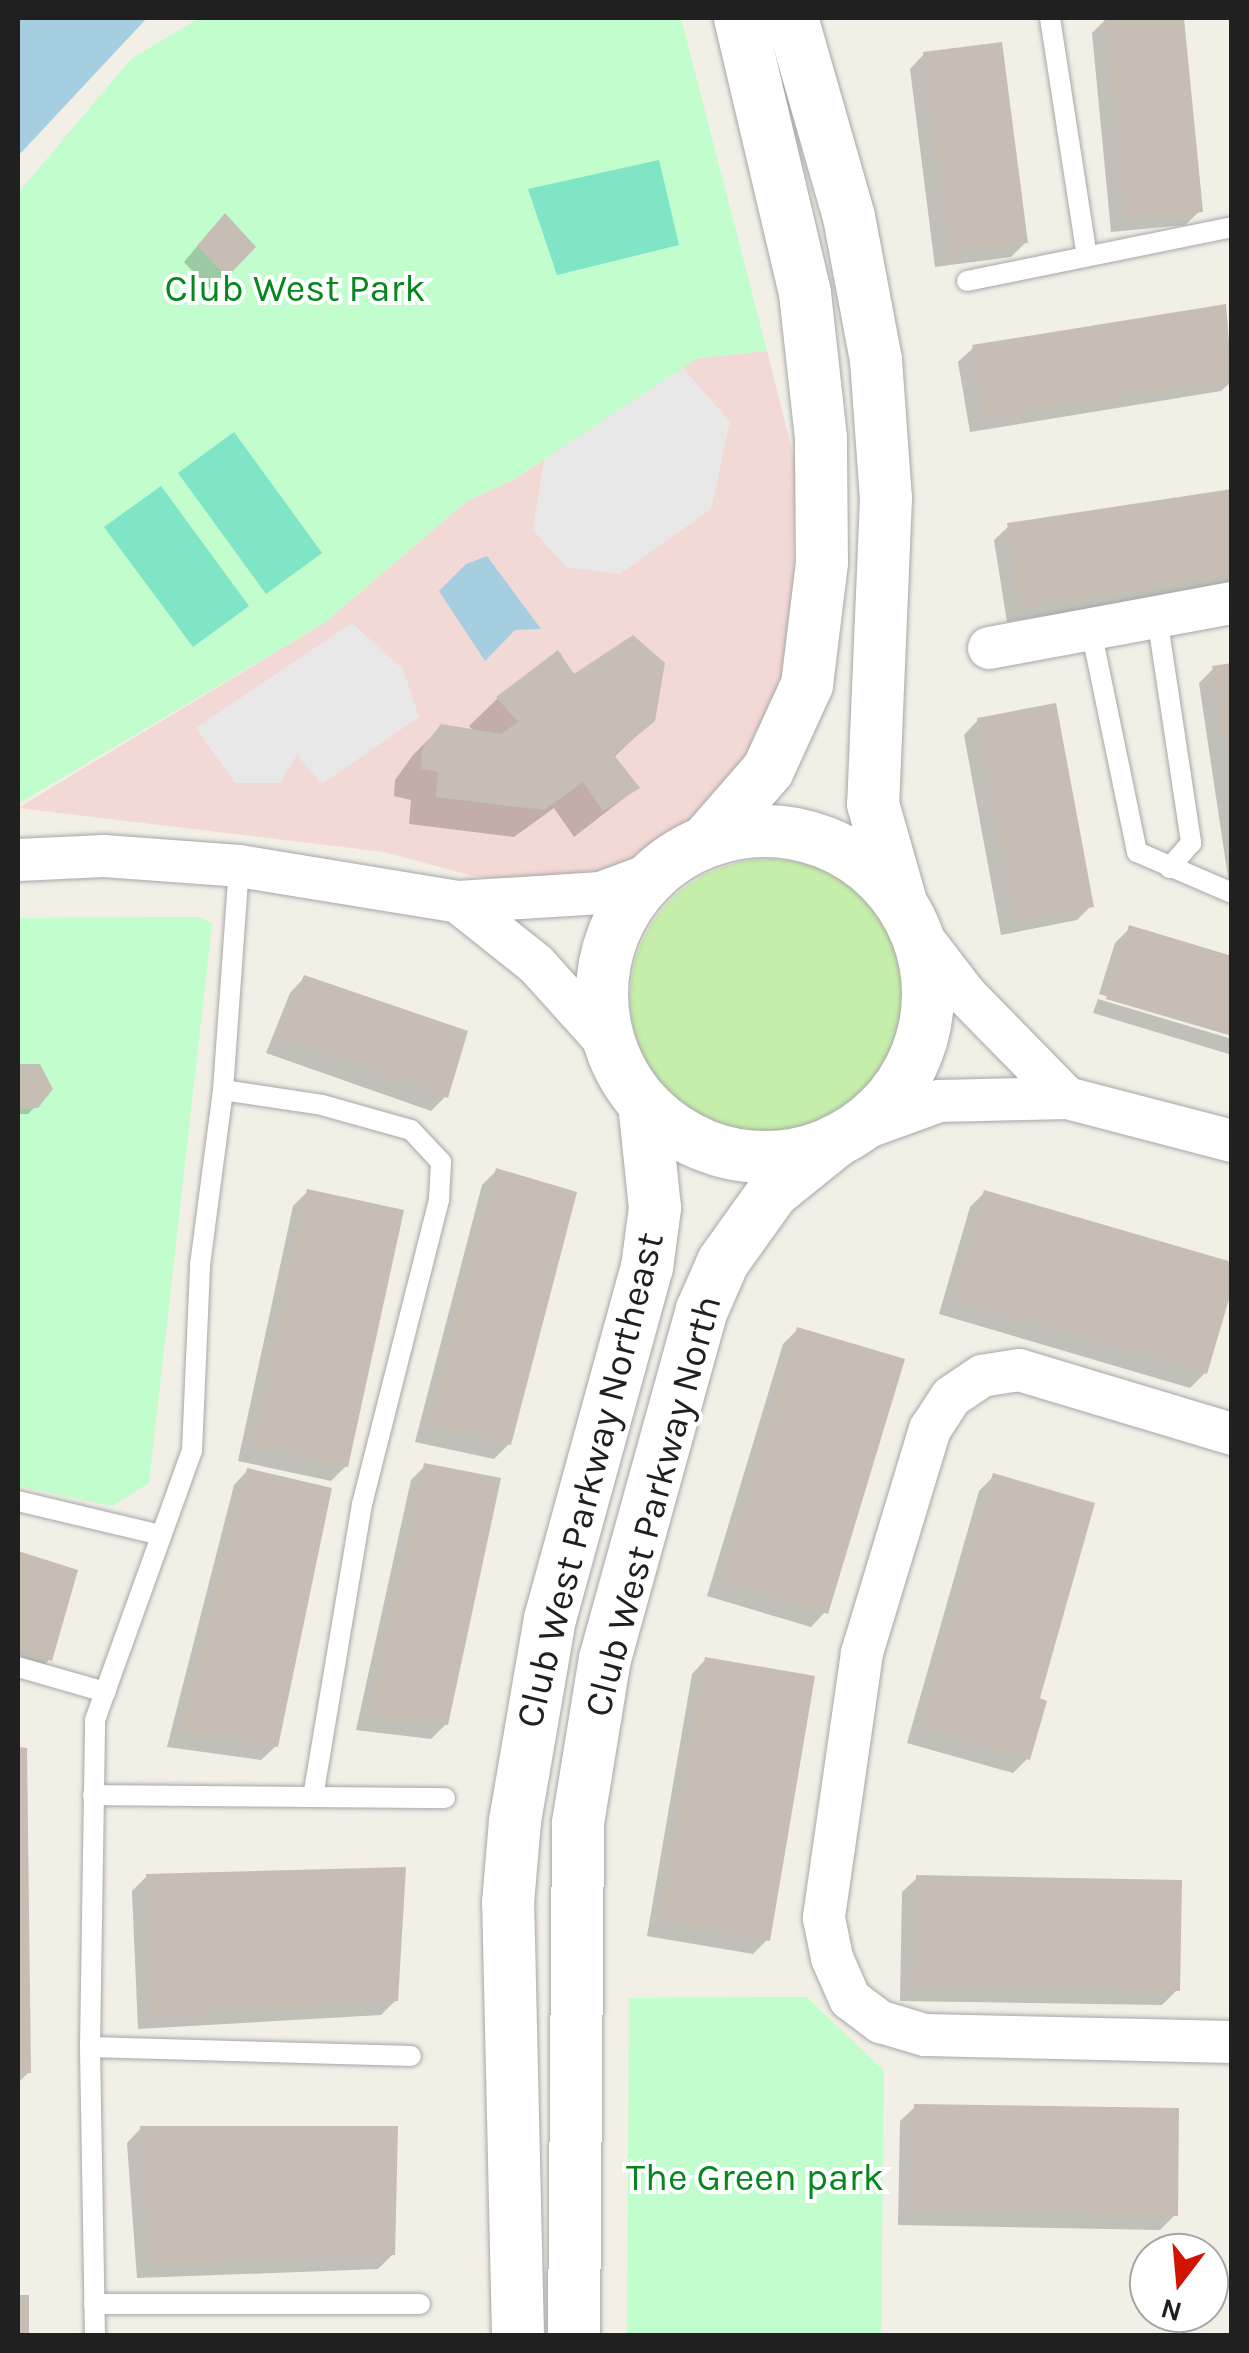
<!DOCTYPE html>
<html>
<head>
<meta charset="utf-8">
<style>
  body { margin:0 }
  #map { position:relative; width:1249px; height:2353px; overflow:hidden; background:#f1efe6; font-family:Karla,sans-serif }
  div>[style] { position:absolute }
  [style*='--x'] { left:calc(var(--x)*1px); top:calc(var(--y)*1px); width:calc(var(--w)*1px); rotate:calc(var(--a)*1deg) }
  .commercial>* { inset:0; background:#f3d9d5 }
  .grass>* { inset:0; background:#c5eeaa }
  .round { border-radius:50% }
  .park>* { inset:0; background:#c2fdcd }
  .pitch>* { inset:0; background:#80e4c7 }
  .parking>* { inset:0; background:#e8e8e8 }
  .water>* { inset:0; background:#a5cee1 }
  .shadow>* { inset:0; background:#0003 }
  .building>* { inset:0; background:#c6beb5 }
  .roads { filter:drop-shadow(0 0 2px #a7a7a7) drop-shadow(0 0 2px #a7a7a7) }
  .service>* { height:20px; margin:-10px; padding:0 10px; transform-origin:10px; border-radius:10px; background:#fff }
  .minor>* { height:42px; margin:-21px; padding:0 21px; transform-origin:21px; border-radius:21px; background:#fff }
  .tertiary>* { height:52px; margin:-26px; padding:0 26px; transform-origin:26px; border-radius:26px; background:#fff }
  .tertiary>.ring { margin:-26px; padding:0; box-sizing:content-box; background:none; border:52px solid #fff; border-radius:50% }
  span { translate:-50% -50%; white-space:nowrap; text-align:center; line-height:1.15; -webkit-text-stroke:8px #fff; paint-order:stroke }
  .park-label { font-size:38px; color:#05871d }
  .street-label { font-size:38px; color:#202020 }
  .frame { position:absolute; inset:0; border:20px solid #202020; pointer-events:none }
  .north { position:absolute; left:1129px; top:2233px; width:100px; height:100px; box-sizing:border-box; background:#fff; border:2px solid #a6a6a6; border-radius:50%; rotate:196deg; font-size:28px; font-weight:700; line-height:40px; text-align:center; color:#202020 }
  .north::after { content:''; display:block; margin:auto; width:35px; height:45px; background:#d11400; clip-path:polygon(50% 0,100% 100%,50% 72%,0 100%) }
</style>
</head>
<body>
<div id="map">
  <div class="commercial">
    <div style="clip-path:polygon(767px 351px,796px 466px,791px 681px,730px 796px,672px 847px,598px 875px,528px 881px,473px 876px,384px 852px,18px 808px,324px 623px,467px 501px,513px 480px,698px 358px)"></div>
  </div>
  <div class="grass">
    <div class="round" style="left:630px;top:859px;width:278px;height:278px"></div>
  </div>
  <div class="park">
    <div style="clip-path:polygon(199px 18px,681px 18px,767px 351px,698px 358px,513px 480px,467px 501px,324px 623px,18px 804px,18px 193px,131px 59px)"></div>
    <div style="clip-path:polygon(200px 917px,212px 924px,149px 1483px,112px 1506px,18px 1486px,18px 918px)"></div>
    <div style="clip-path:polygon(807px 1997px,884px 2071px,881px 2335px,627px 2335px,629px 1998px)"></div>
  </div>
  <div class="pitch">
    <div style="clip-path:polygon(659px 160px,679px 245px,557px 275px,528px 189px)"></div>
    <div style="clip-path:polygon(234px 432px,322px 553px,266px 594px,178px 473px)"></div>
    <div style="clip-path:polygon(161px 486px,249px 606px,193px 647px,104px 527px)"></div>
  </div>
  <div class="parking">
    <div style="clip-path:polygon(683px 368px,730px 422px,711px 509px,620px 574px,566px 567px,533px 530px,544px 460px)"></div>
    <div style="clip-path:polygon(352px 623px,403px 669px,419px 717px,322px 784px,297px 755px,280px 783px,235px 783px,196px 728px)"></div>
  </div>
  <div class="water">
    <div style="clip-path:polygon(18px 18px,147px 18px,18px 156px)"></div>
    <div style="clip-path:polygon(487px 556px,541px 629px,515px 630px,485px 661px,439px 591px,466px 564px)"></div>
  </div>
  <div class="shadow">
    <div style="clip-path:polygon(1107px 18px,1181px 18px,1200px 211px,1185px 225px,1111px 232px,1092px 33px)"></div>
    <div style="clip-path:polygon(924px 54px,1026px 242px,1011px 257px,935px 267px,910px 69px)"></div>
    <div style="clip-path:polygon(211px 230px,253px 247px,211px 290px,184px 262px)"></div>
    <div style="clip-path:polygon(1224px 307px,1232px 381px,1221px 391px,970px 432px,958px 362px,973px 348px)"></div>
    <div style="clip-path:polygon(1232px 491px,1232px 587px,1007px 622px,994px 540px,1009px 526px)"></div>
    <div style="clip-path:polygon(558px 654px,574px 678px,653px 720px,613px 758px,637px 788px,574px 837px,554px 808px,514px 837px,409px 824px,411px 800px,394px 796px,395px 780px,413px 755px,442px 726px,475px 732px,469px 726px,497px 699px)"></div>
    <div style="clip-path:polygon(1232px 666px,1232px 884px,1229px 884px,1199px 683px,1213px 669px)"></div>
    <div style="clip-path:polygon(978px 720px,1091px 906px,1077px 920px,1001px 935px,964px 735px)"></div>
    <div style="clip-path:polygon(1130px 928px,1232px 1034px,1099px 994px,1115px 943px)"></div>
    <div style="clip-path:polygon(304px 978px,446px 1096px,431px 1111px,266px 1053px,290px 993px)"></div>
    <div style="clip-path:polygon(1098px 999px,1232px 1039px,1232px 1055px,1093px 1013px)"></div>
    <div style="clip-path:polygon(18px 1067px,39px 1067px,36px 1106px,28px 1114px,18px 1114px)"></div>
    <div style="clip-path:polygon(497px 1170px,509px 1444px,494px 1459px,415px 1442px,482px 1185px)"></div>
    <div style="clip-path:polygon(307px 1192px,346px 1466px,331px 1481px,238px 1461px,293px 1206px)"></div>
    <div style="clip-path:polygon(985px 1192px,1205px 1373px,1190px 1388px,939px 1314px,970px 1207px)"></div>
    <div style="clip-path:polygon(798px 1329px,825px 1612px,811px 1627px,707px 1596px,783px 1344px)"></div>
    <div style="clip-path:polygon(425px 1466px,446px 1724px,431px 1739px,356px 1730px,411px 1480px)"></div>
    <div style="clip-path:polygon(248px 1470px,276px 1746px,261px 1760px,167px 1747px,234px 1485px)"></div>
    <div style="clip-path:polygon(994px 1476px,1036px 1700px,1028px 1758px,1013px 1773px,907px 1743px,979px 1491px)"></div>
    <div style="clip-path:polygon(18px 1554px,75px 1571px,50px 1659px,35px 1674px,18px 1669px)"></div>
    <div style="clip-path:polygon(706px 1659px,768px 1939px,753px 1954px,647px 1936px,692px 1674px)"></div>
    <div style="clip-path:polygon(18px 1750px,25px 1750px,29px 2072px,18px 2083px)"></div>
    <div style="clip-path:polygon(147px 1876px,396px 2000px,381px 2015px,138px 2029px,132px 1891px)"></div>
    <div style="clip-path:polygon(917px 1878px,1177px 1990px,1162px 2005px,900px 2001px,902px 1892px)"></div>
    <div style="clip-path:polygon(915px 2107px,1175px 2215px,1160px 2230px,898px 2225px,900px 2121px)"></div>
    <div style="clip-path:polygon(141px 2128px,393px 2254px,378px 2269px,137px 2278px,127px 2143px)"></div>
  </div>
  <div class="building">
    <div style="clip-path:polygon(1106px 18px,1184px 18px,1203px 212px,1125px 219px)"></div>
    <div style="clip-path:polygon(1002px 42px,1028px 243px,949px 253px,923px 52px)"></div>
    <div style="clip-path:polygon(225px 213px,256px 247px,227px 277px,197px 246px)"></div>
    <div style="clip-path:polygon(1226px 304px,1232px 379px,985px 418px,972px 345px)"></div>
    <div style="clip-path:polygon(1232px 489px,1232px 576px,1021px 609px,1007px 523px)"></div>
    <div style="clip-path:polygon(633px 635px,665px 663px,655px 721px,614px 755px,640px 788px,603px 811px,583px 782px,544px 810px,436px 797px,438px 772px,421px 769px,422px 749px,441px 724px,501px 734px,518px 722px,496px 697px,558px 650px,574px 674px)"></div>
    <div style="clip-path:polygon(1232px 663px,1232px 779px,1229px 779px,1212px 666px)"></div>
    <div style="clip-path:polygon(1056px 703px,1094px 907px,1015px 921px,977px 718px)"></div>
    <div style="clip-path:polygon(1129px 925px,1232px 956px,1232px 1036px,1106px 999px)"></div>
    <div style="clip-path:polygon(304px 975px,468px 1031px,448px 1098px,279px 1038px)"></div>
    <div style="clip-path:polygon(18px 1064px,40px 1064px,53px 1089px,38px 1108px,18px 1109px)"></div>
    <div style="clip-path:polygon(496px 1168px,577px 1192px,511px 1445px,428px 1427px)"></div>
    <div style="clip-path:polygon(307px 1189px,404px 1210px,348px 1467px,252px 1446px)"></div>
    <div style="clip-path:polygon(984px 1190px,1232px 1262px,1232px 1289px,1207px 1374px,952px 1300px)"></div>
    <div style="clip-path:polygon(797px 1327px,905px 1359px,828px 1614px,720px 1581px)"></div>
    <div style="clip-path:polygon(424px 1463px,501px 1478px,448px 1725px,369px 1716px)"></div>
    <div style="clip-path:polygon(247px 1468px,332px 1488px,278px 1747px,180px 1733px)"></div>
    <div style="clip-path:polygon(993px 1473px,1095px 1503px,1040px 1698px,1047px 1701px,1030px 1760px,920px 1728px)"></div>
    <div style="clip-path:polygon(18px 1551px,78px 1570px,52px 1661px,18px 1650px)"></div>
    <div style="clip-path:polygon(705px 1657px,815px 1676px,770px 1941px,660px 1922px)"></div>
    <div style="clip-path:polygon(18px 1747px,27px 1748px,31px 2073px,18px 2073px)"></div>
    <div style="clip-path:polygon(406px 1867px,398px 2001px,151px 2016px,146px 1874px)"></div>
    <div style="clip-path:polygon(916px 1875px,1182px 1880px,1180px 1991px,914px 1987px)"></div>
    <div style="clip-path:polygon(914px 2104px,1179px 2108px,1178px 2216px,912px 2211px)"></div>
    <div style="clip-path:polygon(140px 2126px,398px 2126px,395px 2255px,151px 2265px)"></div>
    <div style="clip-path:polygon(18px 2295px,29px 2295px,29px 2336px,18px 2336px)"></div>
  </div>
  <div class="roads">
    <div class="service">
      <div style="--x:1050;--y:18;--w:241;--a:81.2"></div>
      <div style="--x:967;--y:281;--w:270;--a:-11.5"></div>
      <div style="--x:1157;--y:617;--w:229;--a:81.4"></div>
      <div style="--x:1191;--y:843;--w:33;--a:131"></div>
      <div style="--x:1091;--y:630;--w:227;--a:78.3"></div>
      <div style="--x:1137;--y:852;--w:103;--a:23.3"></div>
      <div style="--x:223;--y:1090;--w:100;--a:8.6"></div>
      <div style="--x:322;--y:1105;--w:92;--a:15.7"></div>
      <div style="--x:411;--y:1130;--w:44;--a:46.8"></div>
      <div style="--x:441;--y:1162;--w:38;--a:93"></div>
      <div style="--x:439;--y:1200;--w:314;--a:104.2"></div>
      <div style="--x:362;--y:1504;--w:296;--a:99.5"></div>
      <div style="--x:18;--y:1501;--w:147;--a:13.4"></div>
      <div style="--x:18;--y:1667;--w:91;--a:16"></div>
      <div style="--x:93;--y:1795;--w:352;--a:0.5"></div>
      <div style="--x:90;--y:2047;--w:321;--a:1.6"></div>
      <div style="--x:94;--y:2304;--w:326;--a:0"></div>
      <div style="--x:95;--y:2336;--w:289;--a:-91"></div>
      <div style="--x:90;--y:2047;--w:327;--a:-89.1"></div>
      <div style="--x:95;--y:1720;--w:286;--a:-70.2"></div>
      <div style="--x:192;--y:1451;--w:186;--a:-87.5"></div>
      <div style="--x:200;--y:1265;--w:177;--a:-82.5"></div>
      <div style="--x:223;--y:1090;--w:225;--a:-85.9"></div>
    </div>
    <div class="minor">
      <div style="--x:989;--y:648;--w:247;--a:-10.5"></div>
      <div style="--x:18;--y:860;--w:86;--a:-2.7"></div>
      <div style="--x:104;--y:856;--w:135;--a:4.2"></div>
      <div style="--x:239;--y:866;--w:222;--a:9.3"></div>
      <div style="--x:458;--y:902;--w:143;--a:-3.6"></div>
      <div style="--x:601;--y:893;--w:57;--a:-20.7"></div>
      <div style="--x:458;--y:902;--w:100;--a:38.5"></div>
      <div style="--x:536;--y:964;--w:109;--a:48"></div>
      <div style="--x:917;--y:931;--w:81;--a:52.6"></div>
      <div style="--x:966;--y:995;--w:144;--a:45.6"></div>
      <div style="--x:854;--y:1132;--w:90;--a:-20"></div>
      <div style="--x:939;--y:1101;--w:128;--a:-1.3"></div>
      <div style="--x:1067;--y:1098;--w:171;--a:14.6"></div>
      <div style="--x:1232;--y:1434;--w:222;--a:-163.3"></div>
      <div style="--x:1019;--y:1370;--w:37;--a:171"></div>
      <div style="--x:982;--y:1376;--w:37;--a:146"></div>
      <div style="--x:951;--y:1397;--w:38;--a:123"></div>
      <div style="--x:930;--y:1429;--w:234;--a:106.9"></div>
      <div style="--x:862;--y:1653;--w:268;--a:98.2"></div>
      <div style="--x:824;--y:1918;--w:41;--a:78.7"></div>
      <div style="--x:832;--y:1958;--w:45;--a:66.3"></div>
      <div style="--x:850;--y:1999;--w:39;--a:37"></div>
      <div style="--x:881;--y:2022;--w:46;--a:16.5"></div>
      <div style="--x:925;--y:2035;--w:307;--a:1.3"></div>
    </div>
    <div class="tertiary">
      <div style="--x:792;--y:18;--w:207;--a:74"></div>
      <div style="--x:849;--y:217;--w:146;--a:79.3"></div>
      <div style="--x:876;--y:360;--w:138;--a:85.9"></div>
      <div style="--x:886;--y:498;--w:306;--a:92.4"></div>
      <div style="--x:873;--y:804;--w:99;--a:74.1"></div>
      <div class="ring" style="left:602px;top:831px;width:274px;height:274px"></div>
      <div style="--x:707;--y:840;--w:93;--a:-48.9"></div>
      <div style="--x:768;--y:770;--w:94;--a:-65.4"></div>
      <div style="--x:807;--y:685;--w:124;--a:-83"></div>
      <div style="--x:822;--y:562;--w:124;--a:-90.5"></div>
      <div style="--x:821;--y:438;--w:146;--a:-96.3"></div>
      <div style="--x:805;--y:293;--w:283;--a:-103.3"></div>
      <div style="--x:518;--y:2336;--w:433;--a:-91.3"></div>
      <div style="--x:508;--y:1903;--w:82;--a:-85.1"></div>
      <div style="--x:515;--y:1821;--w:205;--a:-80.2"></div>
      <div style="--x:550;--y:1619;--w:364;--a:-74.6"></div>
      <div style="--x:647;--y:1268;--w:61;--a:-82.4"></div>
      <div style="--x:655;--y:1208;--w:105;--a:-96"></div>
      <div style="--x:574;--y:2336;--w:513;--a:-89.55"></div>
      <div style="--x:578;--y:1823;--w:166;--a:-80.7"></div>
      <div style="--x:605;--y:1659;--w:362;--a:-74.5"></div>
      <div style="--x:702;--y:1310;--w:52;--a:-66.4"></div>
      <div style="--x:723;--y:1262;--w:86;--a:-54.5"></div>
      <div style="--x:773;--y:1192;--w:80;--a:-38.9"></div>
    </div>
  </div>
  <div class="park-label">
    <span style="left:295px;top:289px">Club West Park</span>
    <span style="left:755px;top:2178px">The Green park</span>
  </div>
  <div class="street-label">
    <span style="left:590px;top:1480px;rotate:-76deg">Club West Parkway Northeast</span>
    <span style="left:653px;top:1506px;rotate:-75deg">Club West Parkway North</span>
  </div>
  <div class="frame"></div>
  <div class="north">N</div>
</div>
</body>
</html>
